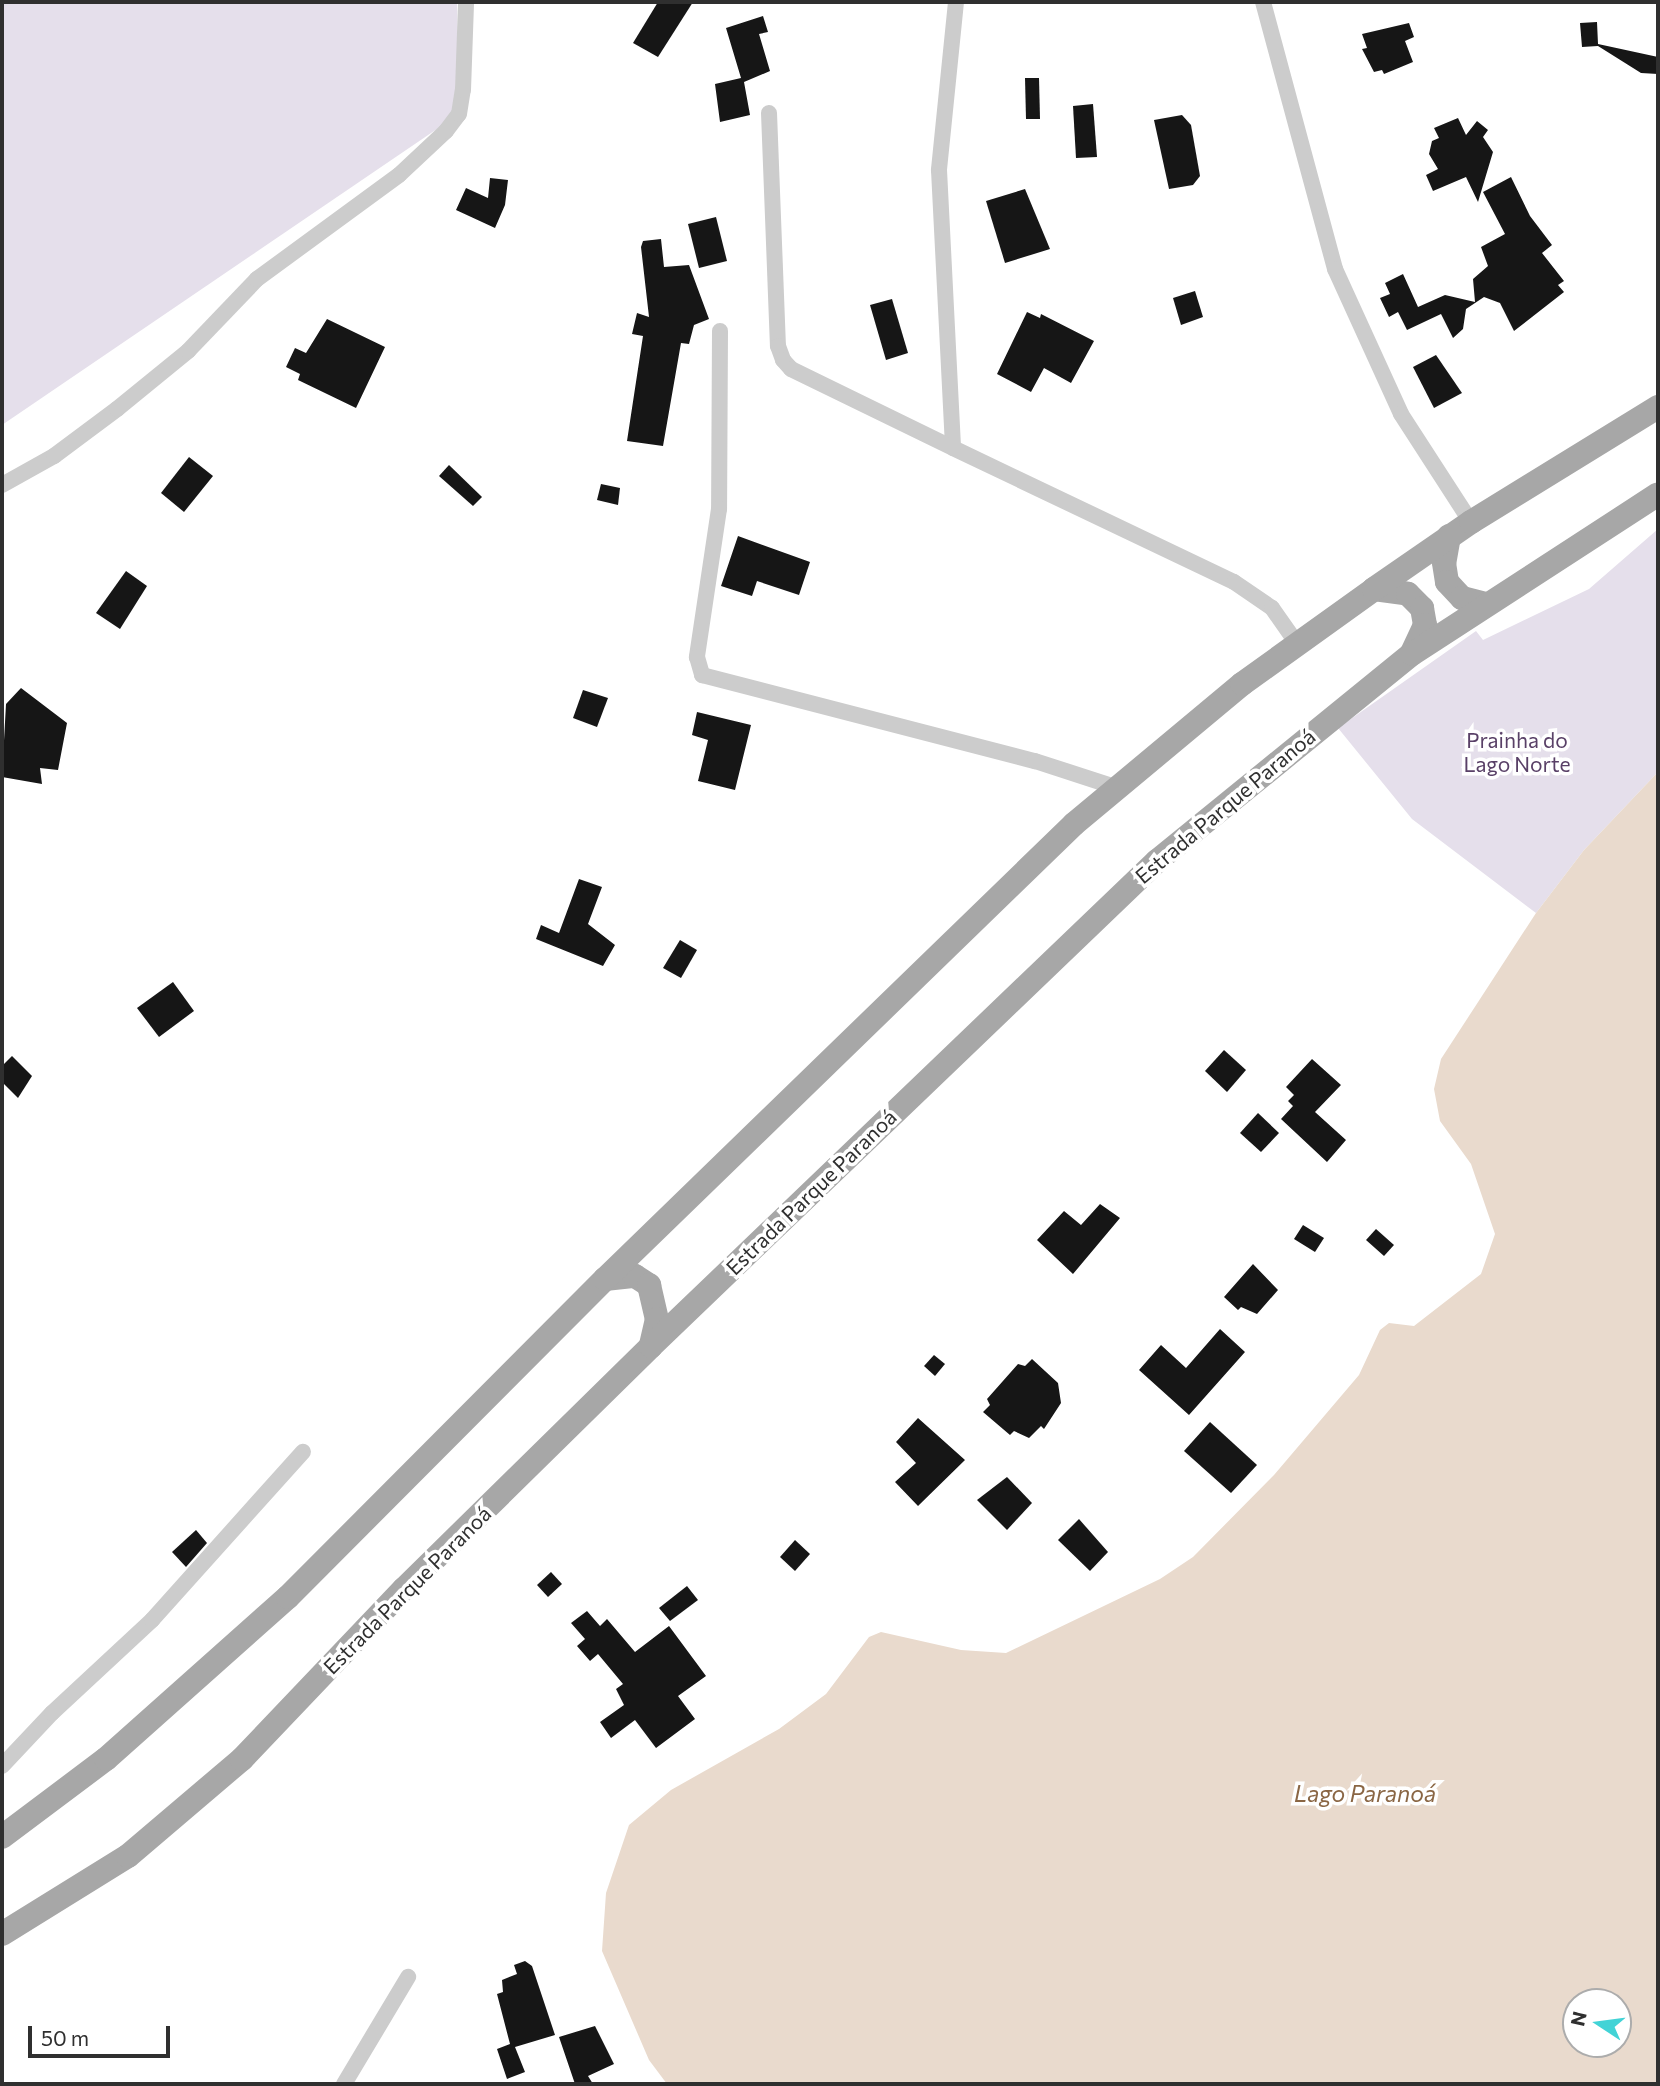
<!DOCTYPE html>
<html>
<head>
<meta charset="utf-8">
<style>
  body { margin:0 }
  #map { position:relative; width:1660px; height:2086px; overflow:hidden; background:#fff; font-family:Commissioner,sans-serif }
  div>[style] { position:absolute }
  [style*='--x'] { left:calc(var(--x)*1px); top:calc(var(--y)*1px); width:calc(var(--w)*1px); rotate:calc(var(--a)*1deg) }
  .green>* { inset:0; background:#e5dfeb }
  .water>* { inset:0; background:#e9dacd }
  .building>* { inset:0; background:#161616 }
  .street>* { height:16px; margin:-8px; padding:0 8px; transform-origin:8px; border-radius:8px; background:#ccc }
  .primary>* { height:24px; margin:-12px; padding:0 12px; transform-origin:12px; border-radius:12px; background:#a7a7a7 }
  span { translate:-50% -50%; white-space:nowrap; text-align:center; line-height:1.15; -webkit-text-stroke:7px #fff; paint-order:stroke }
  .park-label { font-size:21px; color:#594067 }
  .street-label { font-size:21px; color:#2f2f2f }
  .water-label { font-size:23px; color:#8a6644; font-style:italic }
  .frame { position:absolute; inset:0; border:4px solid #2f2f2f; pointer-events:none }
  .north { position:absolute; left:1562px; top:1988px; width:70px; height:70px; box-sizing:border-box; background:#fff; border:2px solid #acacac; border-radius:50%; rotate:283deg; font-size:19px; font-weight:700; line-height:28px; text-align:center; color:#2f2f2f }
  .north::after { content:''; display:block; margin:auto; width:24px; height:32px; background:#42d3d6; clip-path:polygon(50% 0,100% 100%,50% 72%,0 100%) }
  .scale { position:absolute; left:28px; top:2026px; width:142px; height:32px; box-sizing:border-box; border:4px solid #2f2f2f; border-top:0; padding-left:9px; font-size:21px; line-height:24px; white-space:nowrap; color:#2f2f2f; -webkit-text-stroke:5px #fff; paint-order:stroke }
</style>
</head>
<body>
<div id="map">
  <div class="green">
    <div style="clip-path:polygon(2px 2px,457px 2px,459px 114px,2px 425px)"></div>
    <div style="clip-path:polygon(1658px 529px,1658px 772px,1584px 850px,1536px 913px,1412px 819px,1338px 728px,1476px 631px,1483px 640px,1589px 589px)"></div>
  </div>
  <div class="water">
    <div style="clip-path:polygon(evenodd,1658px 772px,1658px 2084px,667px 2084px,649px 2060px,602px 1951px,606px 1893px,629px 1825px,671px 1790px,779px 1729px,826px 1694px,869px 1637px,881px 1632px,961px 1650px,1006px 1653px,1160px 1579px,1193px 1557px,1274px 1475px,1359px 1375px,1380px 1330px,1389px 1323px,1414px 1326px,1481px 1274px,1495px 1234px,1471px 1164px,1440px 1121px,1434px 1089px,1441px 1059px,1536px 913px,1584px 850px,1658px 772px,1576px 2002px,1618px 2002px,1618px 2044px,1576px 2044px,1576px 2002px)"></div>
  </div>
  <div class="building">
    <div style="clip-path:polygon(658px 2px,693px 2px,658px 57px,633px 43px)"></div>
    <div style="clip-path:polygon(763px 16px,768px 32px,759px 34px,770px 71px,744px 82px,750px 115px,720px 122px,715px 84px,741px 78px,726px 28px)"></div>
    <div style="clip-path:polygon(1597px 22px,1598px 44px,1658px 57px,1658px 74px,1641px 73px,1598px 46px,1582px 47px,1580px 23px)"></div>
    <div style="clip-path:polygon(1409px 23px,1414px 37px,1405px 41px,1413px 62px,1384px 74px,1382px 70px,1374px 72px,1362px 49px,1367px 48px,1362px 34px)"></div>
    <div style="clip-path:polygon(1025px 78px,1039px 78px,1040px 119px,1026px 119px)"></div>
    <div style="clip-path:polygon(1093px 104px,1097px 157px,1076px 158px,1073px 106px)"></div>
    <div style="clip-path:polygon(1182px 115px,1191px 125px,1200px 176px,1193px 185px,1169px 189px,1154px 120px)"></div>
    <div style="clip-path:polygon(1458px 118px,1466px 135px,1477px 121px,1488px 130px,1483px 137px,1493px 152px,1478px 202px,1466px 177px,1433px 191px,1426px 175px,1438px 169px,1429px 154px,1432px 141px,1439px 138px,1434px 128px)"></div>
    <div style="clip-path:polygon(1511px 177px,1530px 216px,1552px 245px,1542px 253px,1564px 281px,1558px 285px,1564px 292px,1514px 331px,1500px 303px,1484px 297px,1466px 309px,1463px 329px,1453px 338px,1441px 314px,1407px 330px,1398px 312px,1389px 317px,1380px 298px,1390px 294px,1385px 283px,1403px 274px,1418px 307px,1445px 295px,1475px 302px,1473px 279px,1488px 266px,1481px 247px,1505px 234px,1483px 192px)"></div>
    <div style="clip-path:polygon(490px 178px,508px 180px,505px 205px,495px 228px,456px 210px,466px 188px,488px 198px)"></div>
    <div style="clip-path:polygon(1025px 189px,1050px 249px,1005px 263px,986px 201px)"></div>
    <div style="clip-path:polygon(716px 217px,727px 261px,699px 268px,688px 224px)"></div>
    <div style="clip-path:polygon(661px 239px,664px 267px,689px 265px,709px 319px,694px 325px,689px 344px,681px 343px,663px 446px,627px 441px,643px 336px,632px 334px,637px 313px,649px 317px,641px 247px,643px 241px)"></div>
    <div style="clip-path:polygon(1195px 291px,1203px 317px,1181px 325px,1173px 298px)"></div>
    <div style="clip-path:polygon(892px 299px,908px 353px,886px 360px,870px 305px)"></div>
    <div style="clip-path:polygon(1027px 312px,1040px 318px,1041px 314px,1094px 341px,1071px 383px,1044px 368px,1031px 392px,997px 374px)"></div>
    <div style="clip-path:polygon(327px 319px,385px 347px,356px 408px,298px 380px,300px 374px,286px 367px,295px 348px,306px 353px)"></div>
    <div style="clip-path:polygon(1436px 355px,1462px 393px,1434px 408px,1413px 367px)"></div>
    <div style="clip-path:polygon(189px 457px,213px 476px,184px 512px,161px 493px)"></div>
    <div style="clip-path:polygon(449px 465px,482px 497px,473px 506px,439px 476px)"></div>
    <div style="clip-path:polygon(601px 484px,620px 488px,618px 505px,597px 500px)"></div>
    <div style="clip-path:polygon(738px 536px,810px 562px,799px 595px,757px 581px,752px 596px,721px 586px)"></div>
    <div style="clip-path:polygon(126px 571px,147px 586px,120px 629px,96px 613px)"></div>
    <div style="clip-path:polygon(21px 688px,67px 723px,58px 770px,40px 768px,42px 784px,2px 777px,6px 704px)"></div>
    <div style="clip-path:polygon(583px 690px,608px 698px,597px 727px,573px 718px)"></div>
    <div style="clip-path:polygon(697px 712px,751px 725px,735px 790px,698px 781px,708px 740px,692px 735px)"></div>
    <div style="clip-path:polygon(579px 879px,602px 887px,588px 924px,615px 945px,603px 966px,536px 939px,541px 925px,559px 933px)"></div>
    <div style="clip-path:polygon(680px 940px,697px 950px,681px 978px,663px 968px)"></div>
    <div style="clip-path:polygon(173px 982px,194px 1011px,159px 1037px,137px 1008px)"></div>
    <div style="clip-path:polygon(1224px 1050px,1246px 1070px,1227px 1092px,1205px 1071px)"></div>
    <div style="clip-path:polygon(12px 1056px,32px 1076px,18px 1098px,2px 1082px,2px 1066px)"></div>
    <div style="clip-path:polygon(1312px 1059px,1341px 1085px,1315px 1112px,1346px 1140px,1327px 1162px,1281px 1119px,1293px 1106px,1288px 1101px,1294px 1095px,1286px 1087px)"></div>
    <div style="clip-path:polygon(1258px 1113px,1279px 1133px,1261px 1152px,1240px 1133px)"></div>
    <div style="clip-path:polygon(1100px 1204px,1120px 1218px,1073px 1274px,1037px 1240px,1064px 1211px,1081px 1225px)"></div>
    <div style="clip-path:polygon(1303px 1225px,1324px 1238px,1315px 1252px,1294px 1239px)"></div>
    <div style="clip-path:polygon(1376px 1229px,1394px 1245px,1384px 1256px,1366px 1240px)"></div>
    <div style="clip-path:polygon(1253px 1264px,1278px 1290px,1257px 1314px,1241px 1307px,1238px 1310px,1224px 1297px)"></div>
    <div style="clip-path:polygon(1220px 1329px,1245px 1352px,1189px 1415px,1139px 1370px,1161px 1345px,1186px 1368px)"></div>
    <div style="clip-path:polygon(934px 1355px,945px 1364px,935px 1376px,924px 1366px)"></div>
    <div style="clip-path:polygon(1032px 1359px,1058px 1383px,1061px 1403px,1044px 1429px,1041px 1426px,1029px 1438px,1014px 1431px,1010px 1435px,983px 1412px,990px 1405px,987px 1399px,1018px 1364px,1025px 1366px)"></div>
    <div style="clip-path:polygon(918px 1418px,965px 1460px,918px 1506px,895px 1482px,916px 1463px,896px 1442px)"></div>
    <div style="clip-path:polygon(1210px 1422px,1257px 1465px,1231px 1493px,1184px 1451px)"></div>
    <div style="clip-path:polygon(1007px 1477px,1032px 1503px,1007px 1530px,977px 1500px)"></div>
    <div style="clip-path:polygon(1079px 1519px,1108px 1552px,1090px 1571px,1058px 1540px)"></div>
    <div style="clip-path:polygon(196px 1530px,207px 1543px,186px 1567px,172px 1552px)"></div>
    <div style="clip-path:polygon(795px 1540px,810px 1554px,795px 1571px,780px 1557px)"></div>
    <div style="clip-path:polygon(551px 1572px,562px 1584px,548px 1597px,537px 1585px)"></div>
    <div style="clip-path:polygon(687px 1586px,698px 1600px,670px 1621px,659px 1608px)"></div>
    <div style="clip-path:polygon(587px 1611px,600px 1626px,607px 1619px,635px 1652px,669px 1626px,706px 1676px,678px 1696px,695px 1719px,656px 1748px,635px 1720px,611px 1738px,600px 1722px,624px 1705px,616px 1689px,623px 1684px,598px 1654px,590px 1661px,577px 1646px,585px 1639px,571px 1623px)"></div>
    <div style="clip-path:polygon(525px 1961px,532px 1966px,555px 2035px,515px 2047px,525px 2072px,507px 2079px,497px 2049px,510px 2044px,497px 1994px,503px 1992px,502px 1980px,517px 1974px,514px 1965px)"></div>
    <div style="clip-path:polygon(595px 2026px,614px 2064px,588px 2076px,593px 2084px,575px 2084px,559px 2037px)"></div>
  </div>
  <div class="street">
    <div style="--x:956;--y:2;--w:169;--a:95.8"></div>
    <div style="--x:939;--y:170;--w:278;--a:87.1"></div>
    <div style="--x:953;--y:448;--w:311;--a:25.5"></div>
    <div style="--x:1234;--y:582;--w:46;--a:34.4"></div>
    <div style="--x:1272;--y:608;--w:45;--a:54.9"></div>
    <div style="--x:1263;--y:2;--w:277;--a:74.9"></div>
    <div style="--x:1335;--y:269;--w:159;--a:65.5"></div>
    <div style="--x:1401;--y:414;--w:129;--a:57.1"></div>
    <div style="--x:769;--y:113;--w:233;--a:87.8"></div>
    <div style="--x:778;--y:346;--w:15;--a:70"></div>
    <div style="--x:783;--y:360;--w:12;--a:48"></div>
    <div style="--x:791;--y:369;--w:180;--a:26"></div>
    <div style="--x:720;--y:331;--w:178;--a:90.3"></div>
    <div style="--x:719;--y:509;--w:150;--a:98.5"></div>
    <div style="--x:697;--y:657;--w:19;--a:74"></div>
    <div style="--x:702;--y:675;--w:344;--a:14.5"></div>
    <div style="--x:1035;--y:761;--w:87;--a:18"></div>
    <div style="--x:2;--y:485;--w:60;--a:-29.1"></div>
    <div style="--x:54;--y:456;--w:79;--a:-36.7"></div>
    <div style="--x:117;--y:409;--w:92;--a:-39.2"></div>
    <div style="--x:188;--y:351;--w:100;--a:-46.2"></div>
    <div style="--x:257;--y:279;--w:176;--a:-36.2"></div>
    <div style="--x:399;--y:175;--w:64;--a:-43.1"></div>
    <div style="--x:446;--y:131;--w:21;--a:-53"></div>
    <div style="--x:459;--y:114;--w:24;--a:-81"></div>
    <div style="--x:463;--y:90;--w:88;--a:-88"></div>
    <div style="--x:2;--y:1766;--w:73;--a:-46.7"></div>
    <div style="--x:52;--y:1713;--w:137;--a:-42.9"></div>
    <div style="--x:152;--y:1620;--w:226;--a:-48.1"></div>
    <div style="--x:344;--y:2084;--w:125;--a:-59.1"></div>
  </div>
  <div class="primary">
    <div style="--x:1449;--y:536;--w:27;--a:100"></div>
    <div style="--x:1444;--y:563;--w:19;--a:81"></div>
    <div style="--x:1447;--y:582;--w:22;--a:47"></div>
    <div style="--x:1462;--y:598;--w:25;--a:14"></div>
    <div style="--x:1374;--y:589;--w:34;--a:8"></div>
    <div style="--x:1408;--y:594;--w:20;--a:45"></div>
    <div style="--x:1422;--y:608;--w:17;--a:80"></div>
    <div style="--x:1425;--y:625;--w:31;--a:115"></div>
    <div style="--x:605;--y:1279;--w:30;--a:-6"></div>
    <div style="--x:635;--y:1276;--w:17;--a:33"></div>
    <div style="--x:649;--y:1285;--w:35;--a:77"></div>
    <div style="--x:657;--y:1319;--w:28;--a:103"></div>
    <div style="--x:2;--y:1837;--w:130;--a:-36.9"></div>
    <div style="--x:106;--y:1759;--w:244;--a:-41.7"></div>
    <div style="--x:288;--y:1597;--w:449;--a:-45.1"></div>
    <div style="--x:605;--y:1279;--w:653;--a:-44.13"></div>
    <div style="--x:1074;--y:824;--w:219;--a:-39.8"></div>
    <div style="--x:1242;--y:684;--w:163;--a:-35.7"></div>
    <div style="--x:1374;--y:589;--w:118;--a:-34.6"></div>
    <div style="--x:1471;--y:522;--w:220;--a:-31.6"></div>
    <div style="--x:2;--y:1934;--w:148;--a:-31.8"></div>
    <div style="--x:128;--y:1856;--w:150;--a:-40.4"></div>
    <div style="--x:242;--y:1759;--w:235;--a:-46.4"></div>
    <div style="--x:404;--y:1589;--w:346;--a:-44.5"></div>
    <div style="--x:651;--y:1346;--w:701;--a:-43.79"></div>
    <div style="--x:1157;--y:861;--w:328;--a:-39.1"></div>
    <div style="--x:1412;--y:654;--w:293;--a:-33"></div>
  </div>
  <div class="park-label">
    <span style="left:1517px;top:752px">Prainha do<br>Lago Norte</span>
  </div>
  <div class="street-label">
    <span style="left:1225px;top:806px;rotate:-40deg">Estrada Parque Paranoá</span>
    <span style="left:811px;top:1192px;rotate:-44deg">Estrada Parque Paranoá</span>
    <span style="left:407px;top:1590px;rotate:-45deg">Estrada Parque Paranoá</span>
  </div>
  <div class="water-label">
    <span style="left:1365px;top:1793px">Lago Paranoá</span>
  </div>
  <div class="frame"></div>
  <div class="north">N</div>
  <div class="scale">50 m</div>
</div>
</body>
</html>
